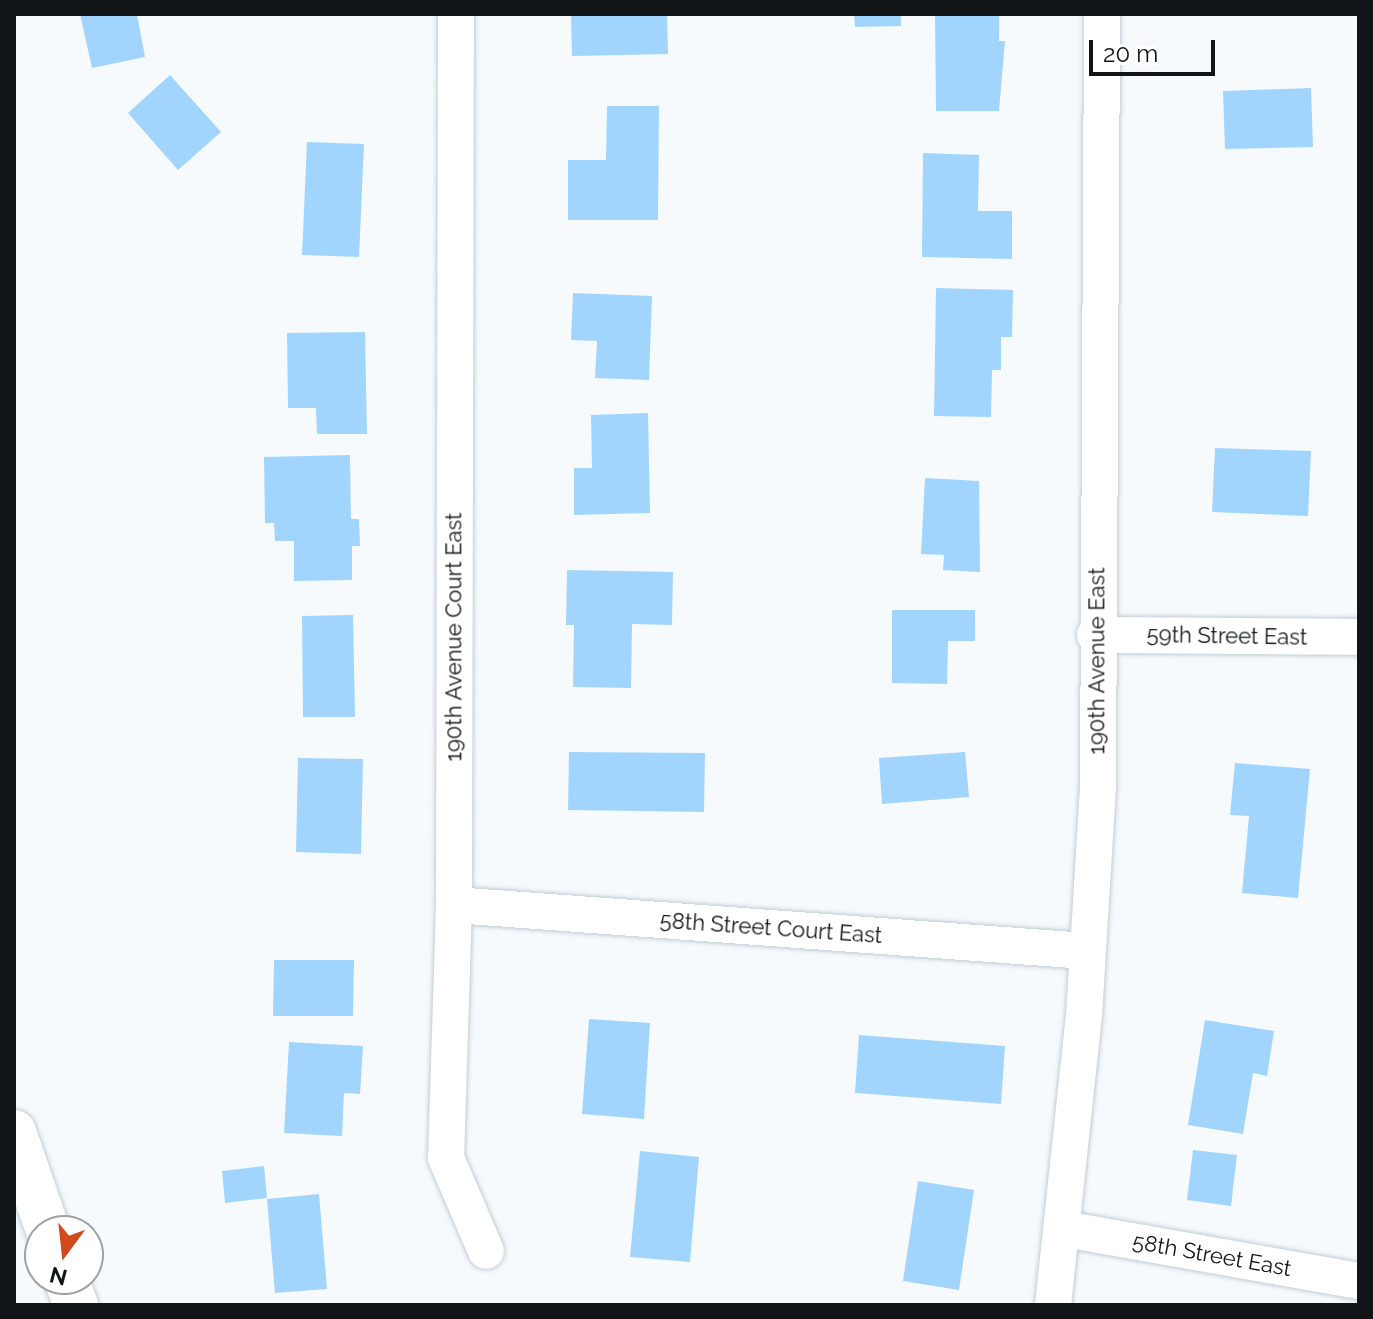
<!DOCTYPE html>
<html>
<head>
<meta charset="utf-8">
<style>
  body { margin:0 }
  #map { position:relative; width:1373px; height:1319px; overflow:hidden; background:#f6fafd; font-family:Raleway,sans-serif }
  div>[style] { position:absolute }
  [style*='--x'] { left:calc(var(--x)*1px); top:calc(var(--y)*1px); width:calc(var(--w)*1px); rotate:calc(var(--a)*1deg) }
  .building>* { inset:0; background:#a2d5fd }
  .roads { filter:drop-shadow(0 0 2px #c3cdd5) drop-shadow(0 0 2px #c3cdd5) }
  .street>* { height:36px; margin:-18px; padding:0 18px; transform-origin:18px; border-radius:18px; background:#fff }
  .secondary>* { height:44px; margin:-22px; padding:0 22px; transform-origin:22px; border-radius:22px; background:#fff }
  span { translate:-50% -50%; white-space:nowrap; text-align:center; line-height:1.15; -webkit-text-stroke:7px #fff; paint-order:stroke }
  .street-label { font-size:22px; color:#111517 }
  .frame { position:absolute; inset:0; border:16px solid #111517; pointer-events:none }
  .north { position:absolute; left:24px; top:1215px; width:80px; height:80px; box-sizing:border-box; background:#fff; border:2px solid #a0a1a2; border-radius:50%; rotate:195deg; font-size:22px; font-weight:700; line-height:32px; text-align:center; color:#111517 }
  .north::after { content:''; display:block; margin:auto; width:28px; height:36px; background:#d14a1b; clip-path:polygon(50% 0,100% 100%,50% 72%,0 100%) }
  .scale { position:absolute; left:1089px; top:40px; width:126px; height:36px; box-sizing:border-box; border:4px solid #111517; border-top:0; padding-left:10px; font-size:24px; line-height:28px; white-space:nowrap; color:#111517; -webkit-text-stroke:6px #fff; paint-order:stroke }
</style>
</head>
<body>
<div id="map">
  <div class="building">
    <div style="clip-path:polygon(80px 14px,137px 14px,145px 57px,92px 68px)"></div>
    <div style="clip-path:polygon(571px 14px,667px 14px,668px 54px,572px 56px)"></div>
    <div style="clip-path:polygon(854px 14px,901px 14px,901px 26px,855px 27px)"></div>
    <div style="clip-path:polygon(935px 14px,999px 14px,999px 41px,1005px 41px,999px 111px,936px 111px)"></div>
    <div style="clip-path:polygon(170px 75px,221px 132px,178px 170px,128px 113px)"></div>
    <div style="clip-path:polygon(1311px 88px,1313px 147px,1225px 149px,1223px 91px)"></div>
    <div style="clip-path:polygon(607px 106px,659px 106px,658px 220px,568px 220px,568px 160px,606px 160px)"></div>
    <div style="clip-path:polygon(307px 142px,364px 144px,359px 257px,302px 255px)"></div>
    <div style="clip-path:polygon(923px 153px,979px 155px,978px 211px,1012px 211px,1012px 259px,922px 257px)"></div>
    <div style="clip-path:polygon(936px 288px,1013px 290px,1012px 337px,1001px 337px,1001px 370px,992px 370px,991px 417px,934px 416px)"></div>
    <div style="clip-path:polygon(573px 293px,652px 296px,649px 380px,595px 378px,597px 341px,571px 340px)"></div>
    <div style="clip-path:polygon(365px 332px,367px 434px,317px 434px,316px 408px,288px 408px,287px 333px)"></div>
    <div style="clip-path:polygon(648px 413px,650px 513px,574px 515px,574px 468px,592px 468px,591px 415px)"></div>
    <div style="clip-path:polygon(1215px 448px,1311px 451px,1308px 516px,1212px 512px)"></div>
    <div style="clip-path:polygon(350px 455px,351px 519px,359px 519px,360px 546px,352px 546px,352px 580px,294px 581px,294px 541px,275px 541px,274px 523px,265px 523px,264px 457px)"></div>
    <div style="clip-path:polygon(925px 478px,979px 481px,980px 572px,943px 570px,944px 555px,921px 554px)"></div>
    <div style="clip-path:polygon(567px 570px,673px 572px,672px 625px,632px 624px,631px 688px,573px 687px,574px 625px,566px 625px)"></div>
    <div style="clip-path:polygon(892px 610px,975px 610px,975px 641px,948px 641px,947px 684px,892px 683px)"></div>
    <div style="clip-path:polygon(353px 615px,355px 717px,303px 717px,302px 616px)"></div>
    <div style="clip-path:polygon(569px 752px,705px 753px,704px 812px,568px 810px)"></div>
    <div style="clip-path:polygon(965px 752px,969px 797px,882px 804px,879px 758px)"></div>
    <div style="clip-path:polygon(298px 758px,363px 759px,361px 854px,296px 852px)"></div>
    <div style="clip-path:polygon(1235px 763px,1310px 769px,1298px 898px,1242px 893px,1249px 816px,1230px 815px)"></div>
    <div style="clip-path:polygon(274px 960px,354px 960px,353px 1016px,273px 1016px)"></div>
    <div style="clip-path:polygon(589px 1019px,650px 1023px,644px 1119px,582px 1114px)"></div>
    <div style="clip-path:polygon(1205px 1020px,1274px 1031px,1267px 1076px,1253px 1073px,1243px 1134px,1188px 1125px)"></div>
    <div style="clip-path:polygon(859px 1035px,1005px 1046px,1001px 1104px,855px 1093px)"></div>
    <div style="clip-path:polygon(289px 1042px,363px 1046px,360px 1094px,344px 1093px,342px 1136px,284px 1133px)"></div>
    <div style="clip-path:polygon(1193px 1150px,1237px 1155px,1231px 1206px,1187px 1200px)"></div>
    <div style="clip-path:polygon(640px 1151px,699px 1157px,690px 1262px,630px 1257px)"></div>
    <div style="clip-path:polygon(264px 1166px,267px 1198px,225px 1203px,222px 1171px)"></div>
    <div style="clip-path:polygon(918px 1181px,974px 1190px,959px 1290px,903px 1281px)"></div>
    <div style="clip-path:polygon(319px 1194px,327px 1289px,275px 1293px,267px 1199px)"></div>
  </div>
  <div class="roads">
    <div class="street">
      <div style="--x:456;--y:14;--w:891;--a:90.13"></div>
      <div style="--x:454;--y:905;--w:253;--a:91.8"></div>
      <div style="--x:446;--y:1158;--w:101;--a:66.7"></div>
      <div style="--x:1095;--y:635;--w:264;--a:0.4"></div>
      <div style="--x:454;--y:905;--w:635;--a:4.16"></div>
      <div style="--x:1064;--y:1229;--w:300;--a:10"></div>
      <div style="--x:1053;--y:1305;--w:291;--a:-83.9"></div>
      <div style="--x:1084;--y:1016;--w:230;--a:-86.5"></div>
      <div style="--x:1098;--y:786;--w:772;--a:-89.7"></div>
    </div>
    <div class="secondary">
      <div style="--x:14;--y:1132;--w:105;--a:71"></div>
      <div style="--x:66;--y:1279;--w:28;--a:69"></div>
    </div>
  </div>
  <div class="street-label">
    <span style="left:1227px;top:636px;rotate:1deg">59th Street East</span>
    <span style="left:454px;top:637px;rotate:-90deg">190th Avenue Court East</span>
    <span style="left:1097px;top:661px;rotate:-90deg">190th Avenue East</span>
    <span style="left:771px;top:928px;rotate:4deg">58th Street Court East</span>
    <span style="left:1212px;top:1255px;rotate:10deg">58th Street East</span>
  </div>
  <div class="frame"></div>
  <div class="north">N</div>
  <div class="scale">20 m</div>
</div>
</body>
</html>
